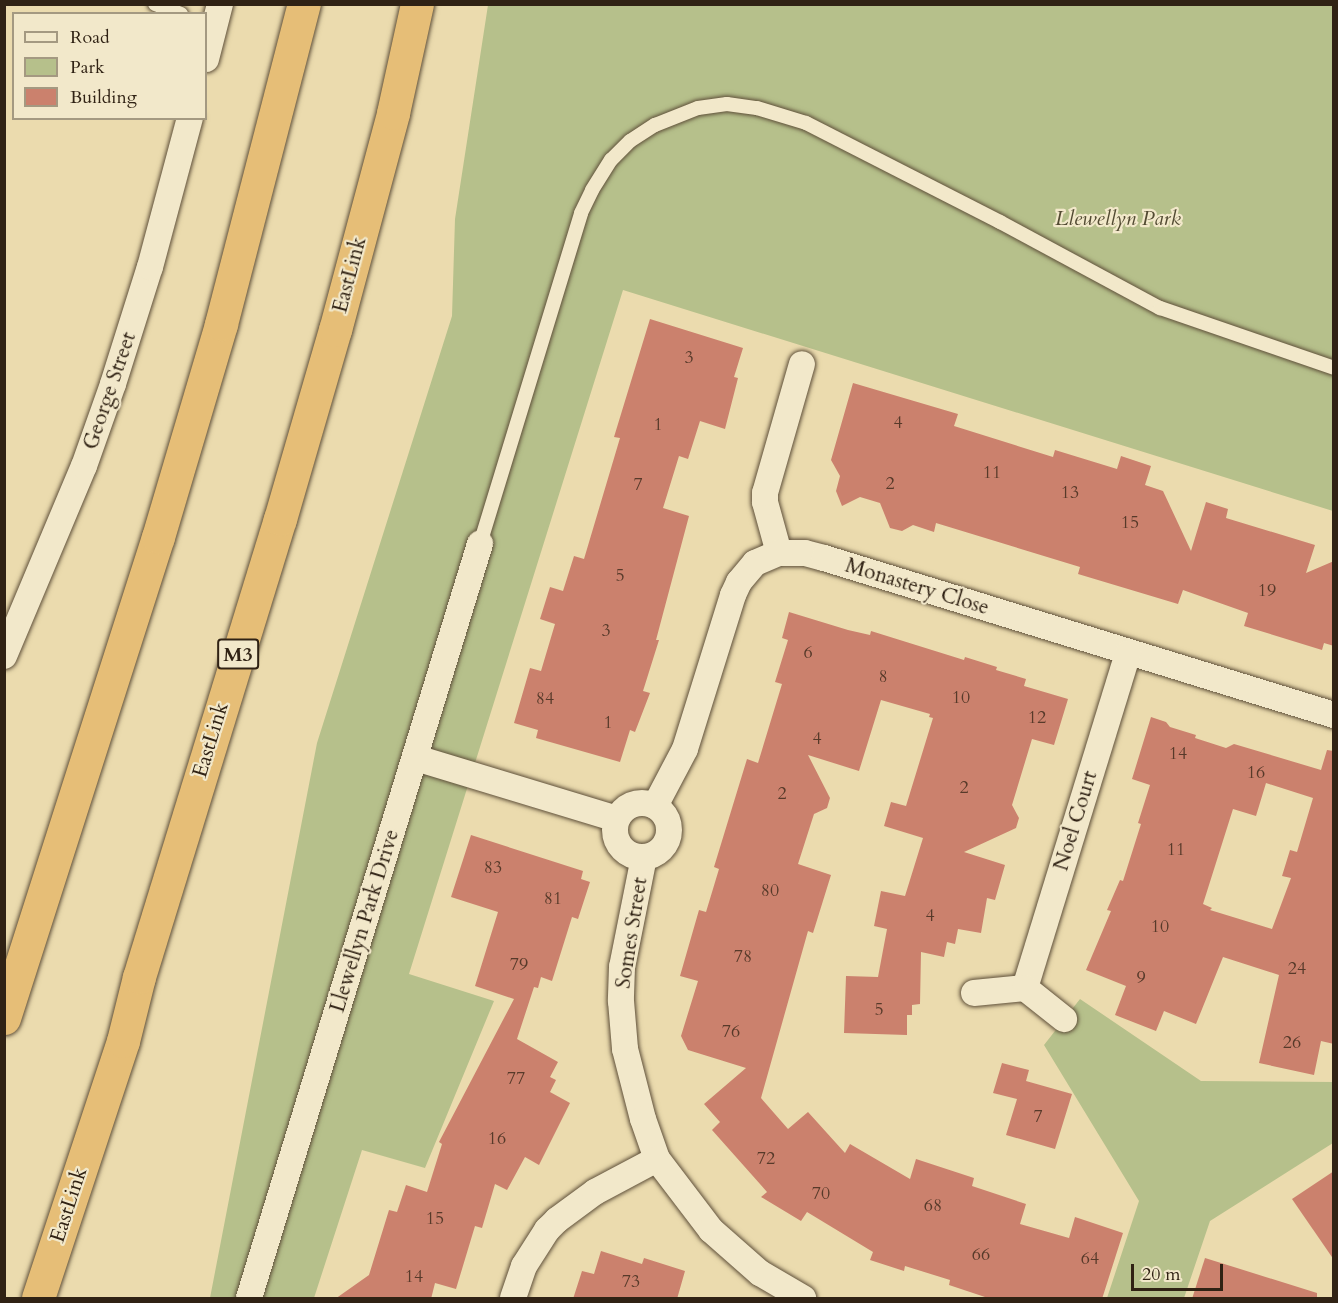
<!DOCTYPE html>
<html>
<head>
<meta charset="utf-8">
<style>
  body { margin:0 }
  #map { position:relative; width:1338px; height:1303px; overflow:hidden; background:#ebdbae; font-family:Cardo,serif }
  div>[style] { position:absolute }
  [style*='--x'] { left:calc(var(--x)*1px); top:calc(var(--y)*1px); width:calc(var(--w)*1px); rotate:calc(var(--a)*1deg) }
  .green>* { inset:0; background:#b6c08b }
  .building>* { inset:0; background:#cb816d }
  .roads { filter:drop-shadow(0 0 2px #5f503a) drop-shadow(0 0 2px #5f503a) }
  .service>* { height:14px; margin:-7px; padding:0 7px; transform-origin:7px; border-radius:7px; background:#f2e8ca }
  .minor>* { height:26px; margin:-13px; padding:0 13px; transform-origin:13px; border-radius:13px; background:#f2e8ca }
  .minor>.ring { margin:-13px; padding:0; box-sizing:content-box; background:none; border:26px solid #f2e8ca; border-radius:50% }
  .motorway>* { height:33px; margin:-16.5px; padding:0 16.5px; transform-origin:16.5px; border-radius:16.5px; background:#e6be77 }
  span { translate:-50% -50%; white-space:nowrap; text-align:center; line-height:1.15; -webkit-text-stroke:4.5px #f2e8ca; paint-order:stroke }
  .number-label { font-size:18px; color:#573a2a }
  .number-label span { -webkit-text-stroke-width:0 }
  .shield-label span { padding:2px 4px; background:#f2e8ca; border:2px solid; border-radius:4px; -webkit-text-stroke-width:0 }
  .shield-label { font-size:20px; color:#302214; font-weight:700 }
  .park-label { font-size:21px; color:#524a32; font-style:italic }
  .street-label { font-size:21px; color:#302214 }
  .frame { position:absolute; inset:0; border:6px solid #302214; pointer-events:none }
  .legend { position:absolute; left:12px; top:12px; width:195px; height:108px; box-sizing:border-box; background:#f2e8ca; border:2px solid #a49981; margin:0; padding:8px 10px; list-style:none; font-size:18px; color:#302214 }
  .legend li { display:flex; align-items:center; gap:12px; height:30px }
  .legend b { width:30px; border:2px solid #a49981 }
  .scale { position:absolute; left:1131px; top:1264px; width:92px; height:27px; box-sizing:border-box; border:3px solid #302214; border-top:0; padding-left:8px; font-size:18px; line-height:21px; white-space:nowrap; color:#302214; -webkit-text-stroke:4px #f2e8ca; paint-order:stroke }
</style>
</head>
<body>
<div id="map">
  <div class="green">
    <div style="clip-path:polygon(488px 5px,1333px 5px,1333px 511px,623px 290px,409px 974px,494px 1001px,425px 1168px,362px 1150px,314px 1298px,210px 1298px,317px 743px,452px 316px,455px 219px)"></div>
    <div style="clip-path:polygon(1080px 999px,1201px 1081px,1333px 1082px,1333px 1143px,1210px 1221px,1184px 1298px,1107px 1298px,1139px 1201px,1044px 1045px)"></div>
  </div>
  <div class="building">
    <div style="clip-path:polygon(650px 319px,743px 348px,734px 377px,738px 378px,725px 429px,700px 421px,688px 459px,679px 456px,663px 508px,689px 516px,656px 640px,659px 640px,643px 691px,650px 693px,635px 732px,630px 730px,620px 762px,536px 738px,538px 730px,514px 723px,530px 668px,541px 671px,555px 624px,540px 619px,550px 587px,563px 591px,574px 556px,584px 559px,620px 438px,614px 437px)"></div>
    <div style="clip-path:polygon(853px 383px,958px 414px,954px 426px,1053px 457px,1055px 450px,1117px 469px,1121px 456px,1151px 466px,1145px 485px,1163px 491px,1191px 551px,1206px 502px,1228px 509px,1226px 518px,1315px 545px,1306px 573px,1334px 561px,1334px 646px,1324px 643px,1322px 650px,1244px 626px,1248px 613px,1183px 590px,1178px 604px,1078px 574px,1080px 567px,936px 523px,934px 532px,913px 525px,902px 531px,890px 528px,880px 503px,860px 497px,842px 506px,836px 491px,840px 476px,831px 460px)"></div>
    <div style="clip-path:polygon(789px 612px,848px 630px,870px 635px,871px 631px,964px 660px,965px 657px,997px 667px,996px 670px,1026px 679px,1024px 686px,1068px 699px,1054px 745px,1032px 739px,1012px 805px,1019px 818px,1016px 828px,964px 852px,1005px 865px,995px 900px,987px 898px,981px 933px,958px 929px,955px 944px,947px 942px,944px 957px,921px 952px,920px 1004px,912px 1005px,912px 1015px,907px 1015px,907px 1035px,844px 1033px,846px 976px,878px 977px,887px 929px,874px 926px,881px 891px,905px 896px,923px 838px,884px 826px,891px 802px,906px 806px,933px 718px,929px 717px,930px 714px,881px 700px,859px 771px,808px 755px,830px 798px,827px 808px,814px 814px,798px 864px,831px 875px,813px 933px,808px 931px,761px 1098px,788px 1129px,808px 1112px,845px 1153px,850px 1144px,910px 1179px,916px 1159px,974px 1178px,972px 1186px,1026px 1204px,1020px 1224px,1069px 1238px,1075px 1217px,1123px 1233px,1102px 1299px,991px 1299px,949px 1285px,950px 1280px,905px 1266px,904px 1271px,870px 1260px,873px 1252px,807px 1212px,801px 1221px,761px 1197px,767px 1192px,712px 1130px,720px 1122px,704px 1104px,746px 1068px,688px 1050px,681px 1036px,698px 981px,680px 976px,699px 910px,706px 912px,719px 869px,714px 867px,747px 759px,758px 763px,782px 684px,775px 682px,788px 640px,782px 638px)"></div>
    <div style="clip-path:polygon(evenodd,1151px 717px,1166px 722px,1170px 727px,1196px 735px,1195px 738px,1226px 748px,1234px 744px,1321px 770px,1327px 750px,1334px 751px,1334px 1044px,1321px 1041px,1314px 1075px,1259px 1063px,1279px 975px,1223px 957px,1196px 1024px,1164px 1011px,1156px 1031px,1115px 1015px,1126px 986px,1086px 970px,1111px 911px,1107px 910px,1120px 880px,1123px 881px,1141px 824px,1138px 823px,1150px 785px,1132px 779px,1151px 717px,1266px 783px,1313px 798px,1297px 852px,1290px 850px,1282px 876px,1291px 878px,1272px 929px,1210px 910px,1212px 908px,1203px 904px,1233px 809px,1256px 816px,1266px 783px)"></div>
    <div style="clip-path:polygon(471px 835px,583px 871px,581px 879px,590px 882px,578px 919px,572px 917px,552px 981px,541px 977px,538px 988px,534px 987px,517px 1039px,558px 1062px,550px 1077px,556px 1080px,550px 1092px,570px 1103px,539px 1165px,525px 1157px,507px 1190px,495px 1184px,482px 1228px,475px 1226px,456px 1289px,435px 1283px,431px 1299px,335px 1299px,369px 1275px,389px 1210px,397px 1212px,406px 1185px,427px 1192px,442px 1144px,439px 1142px,514px 999px,475px 986px,498px 912px,451px 897px)"></div>
    <div style="clip-path:polygon(1002px 1063px,1029px 1070px,1026px 1081px,1072px 1094px,1055px 1149px,1006px 1135px,1017px 1099px,993px 1093px)"></div>
    <div style="clip-path:polygon(1334px 1171px,1334px 1260px,1292px 1199px)"></div>
    <div style="clip-path:polygon(601px 1251px,642px 1264px,644px 1258px,685px 1271px,677px 1299px,573px 1299px,582px 1271px,594px 1274px)"></div>
    <div style="clip-path:polygon(1205px 1258px,1317px 1293px,1317px 1299px,1192px 1299px)"></div>
  </div>
  <div class="roads">
    <div class="service">
      <div style="--x:155;--y:4;--w:28;--a:21"></div>
      <div style="--x:480;--y:544;--w:346;--a:-73"></div>
      <div style="--x:581;--y:213;--w:25;--a:-64"></div>
      <div style="--x:592;--y:190;--w:36;--a:-58"></div>
      <div style="--x:611;--y:160;--w:27;--a:-45"></div>
      <div style="--x:630;--y:141;--w:30;--a:-33"></div>
      <div style="--x:655;--y:125;--w:46;--a:-21.6"></div>
      <div style="--x:698;--y:108;--w:29;--a:-8"></div>
      <div style="--x:727;--y:104;--w:30;--a:8"></div>
      <div style="--x:757;--y:108;--w:51;--a:17"></div>
      <div style="--x:806;--y:123;--w:218;--a:27"></div>
      <div style="--x:1000;--y:222;--w:182;--a:28.3"></div>
      <div style="--x:1160;--y:308;--w:184;--a:19"></div>
    </div>
    <div class="minor">
      <div style="--x:206;--y:59;--w:57;--a:-75.7"></div>
      <div style="--x:779;--y:553;--w:53;--a:-105.4"></div>
      <div style="--x:765;--y:502;--w:9;--a:-90"></div>
      <div style="--x:765;--y:493;--w:134;--a:-74"></div>
      <div style="--x:4;--y:656;--w:206;--a:-67.2"></div>
      <div style="--x:84;--y:466;--w:87;--a:-70.5"></div>
      <div style="--x:113;--y:384;--w:123;--a:-72.5"></div>
      <div style="--x:150;--y:267;--w:154;--a:-75"></div>
      <div style="--x:416;--y:758;--w:210;--a:16.9"></div>
      <div class="ring" style="left:615px;top:803px;width:28px;height:28px"></div>
      <div style="--x:655;--y:806;--w:64;--a:-62.2"></div>
      <div style="--x:685;--y:749;--w:161;--a:-72.7"></div>
      <div style="--x:733;--y:595;--w:14;--a:-65"></div>
      <div style="--x:739;--y:582;--w:25;--a:-50"></div>
      <div style="--x:755;--y:563;--w:26;--a:-23"></div>
      <div style="--x:779;--y:553;--w:26;--a:0"></div>
      <div style="--x:805;--y:553;--w:20;--a:15"></div>
      <div style="--x:824;--y:558;--w:534;--a:17.11"></div>
      <div style="--x:644;--y:857;--w:112;--a:101.3"></div>
      <div style="--x:622;--y:967;--w:34;--a:92"></div>
      <div style="--x:621;--y:1001;--w:48;--a:85.2"></div>
      <div style="--x:625;--y:1049;--w:72;--a:75.6"></div>
      <div style="--x:643;--y:1119;--w:42;--a:70.7"></div>
      <div style="--x:657;--y:1159;--w:89;--a:52.7"></div>
      <div style="--x:711;--y:1230;--w:65;--a:41.3"></div>
      <div style="--x:760;--y:1273;--w:50;--a:30.2"></div>
      <div style="--x:1025;--y:988;--w:350;--a:-72.9"></div>
      <div style="--x:974;--y:993;--w:51;--a:-5.6"></div>
      <div style="--x:1025;--y:988;--w:50;--a:38.5"></div>
      <div style="--x:249;--y:1298;--w:789;--a:-72.97"></div>
      <div style="--x:513;--y:1298;--w:34;--a:-71"></div>
      <div style="--x:524;--y:1266;--w:43;--a:-57.4"></div>
      <div style="--x:547;--y:1230;--w:14;--a:-45"></div>
      <div style="--x:557;--y:1220;--w:47;--a:-36.4"></div>
      <div style="--x:595;--y:1192;--w:70;--a:-28"></div>
    </div>
    <div class="motorway">
      <div style="--x:4;--y:1018;--w:505;--a:-72.25"></div>
      <div style="--x:158;--y:537;--w:222;--a:-73.5"></div>
      <div style="--x:221;--y:324;--w:331;--a:-75.5"></div>
      <div style="--x:38;--y:1298;--w:271;--a:-71.7"></div>
      <div style="--x:123;--y:1041;--w:66;--a:-76"></div>
      <div style="--x:139;--y:977;--w:479;--a:-72.9"></div>
      <div style="--x:280;--y:519;--w:197;--a:-73.8"></div>
      <div style="--x:335;--y:330;--w:225;--a:-75"></div>
      <div style="--x:393;--y:113;--w:112;--a:-77.6"></div>
    </div>
  </div>
  <div class="number-label">
    <span style="left:689px;top:358px">3</span>
    <span style="left:898px;top:423px">4</span>
    <span style="left:658px;top:425px">1</span>
    <span style="left:992px;top:473px">11</span>
    <span style="left:890px;top:484px">2</span>
    <span style="left:638px;top:485px">7</span>
    <span style="left:1070px;top:493px">13</span>
    <span style="left:1130px;top:523px">15</span>
    <span style="left:620px;top:576px">5</span>
    <span style="left:1267px;top:591px">19</span>
    <span style="left:606px;top:631px">3</span>
    <span style="left:808px;top:653px">6</span>
    <span style="left:883px;top:677px">8</span>
    <span style="left:961px;top:698px">10</span>
    <span style="left:545px;top:699px">84</span>
    <span style="left:1037px;top:718px">12</span>
    <span style="left:608px;top:723px">1</span>
    <span style="left:817px;top:739px">4</span>
    <span style="left:1178px;top:754px">14</span>
    <span style="left:1256px;top:773px">16</span>
    <span style="left:964px;top:788px">2</span>
    <span style="left:782px;top:794px">2</span>
    <span style="left:1176px;top:850px">11</span>
    <span style="left:493px;top:868px">83</span>
    <span style="left:770px;top:891px">80</span>
    <span style="left:553px;top:899px">81</span>
    <span style="left:930px;top:916px">4</span>
    <span style="left:1160px;top:927px">10</span>
    <span style="left:743px;top:957px">78</span>
    <span style="left:519px;top:965px">79</span>
    <span style="left:1297px;top:969px">24</span>
    <span style="left:1141px;top:978px">9</span>
    <span style="left:879px;top:1010px">5</span>
    <span style="left:731px;top:1032px">76</span>
    <span style="left:1292px;top:1043px">26</span>
    <span style="left:516px;top:1079px">77</span>
    <span style="left:1038px;top:1117px">7</span>
    <span style="left:497px;top:1139px">16</span>
    <span style="left:766px;top:1159px">72</span>
    <span style="left:821px;top:1194px">70</span>
    <span style="left:933px;top:1206px">68</span>
    <span style="left:435px;top:1219px">15</span>
    <span style="left:981px;top:1255px">66</span>
    <span style="left:1090px;top:1259px">64</span>
    <span style="left:414px;top:1277px">14</span>
    <span style="left:631px;top:1282px">73</span>
  </div>
  <div class="shield-label">
    <span style="left:238px;top:654px">M3</span>
  </div>
  <div class="park-label">
    <span style="left:1118px;top:219px">Llewellyn Park</span>
  </div>
  <div class="street-label">
    <span style="left:350px;top:275px;rotate:-75deg">EastLink</span>
    <span style="left:110px;top:391px;rotate:-71deg">George Street</span>
    <span style="left:917px;top:587px;rotate:17deg">Monastery Close</span>
    <span style="left:211px;top:740px;rotate:-73deg">EastLink</span>
    <span style="left:1076px;top:821px;rotate:-73deg">Noel Court</span>
    <span style="left:365px;top:921px;rotate:-73deg">Llewellyn Park Drive</span>
    <span style="left:632px;top:933px;rotate:-81deg">Somes Street</span>
    <span style="left:69px;top:1205px;rotate:-72deg">EastLink</span>
  </div>
  <div class="frame"></div>
  <ul class="legend">
  <li><b style="height:8px;background:#f2e8ca"></b>Road</li>
  <li><b style="height:16px;background:#b6c08b"></b>Park</li>
  <li><b style="height:16px;background:#cb816d"></b>Building</li>
  </ul>
  <div class="scale">20 m</div>
</div>
</body>
</html>
